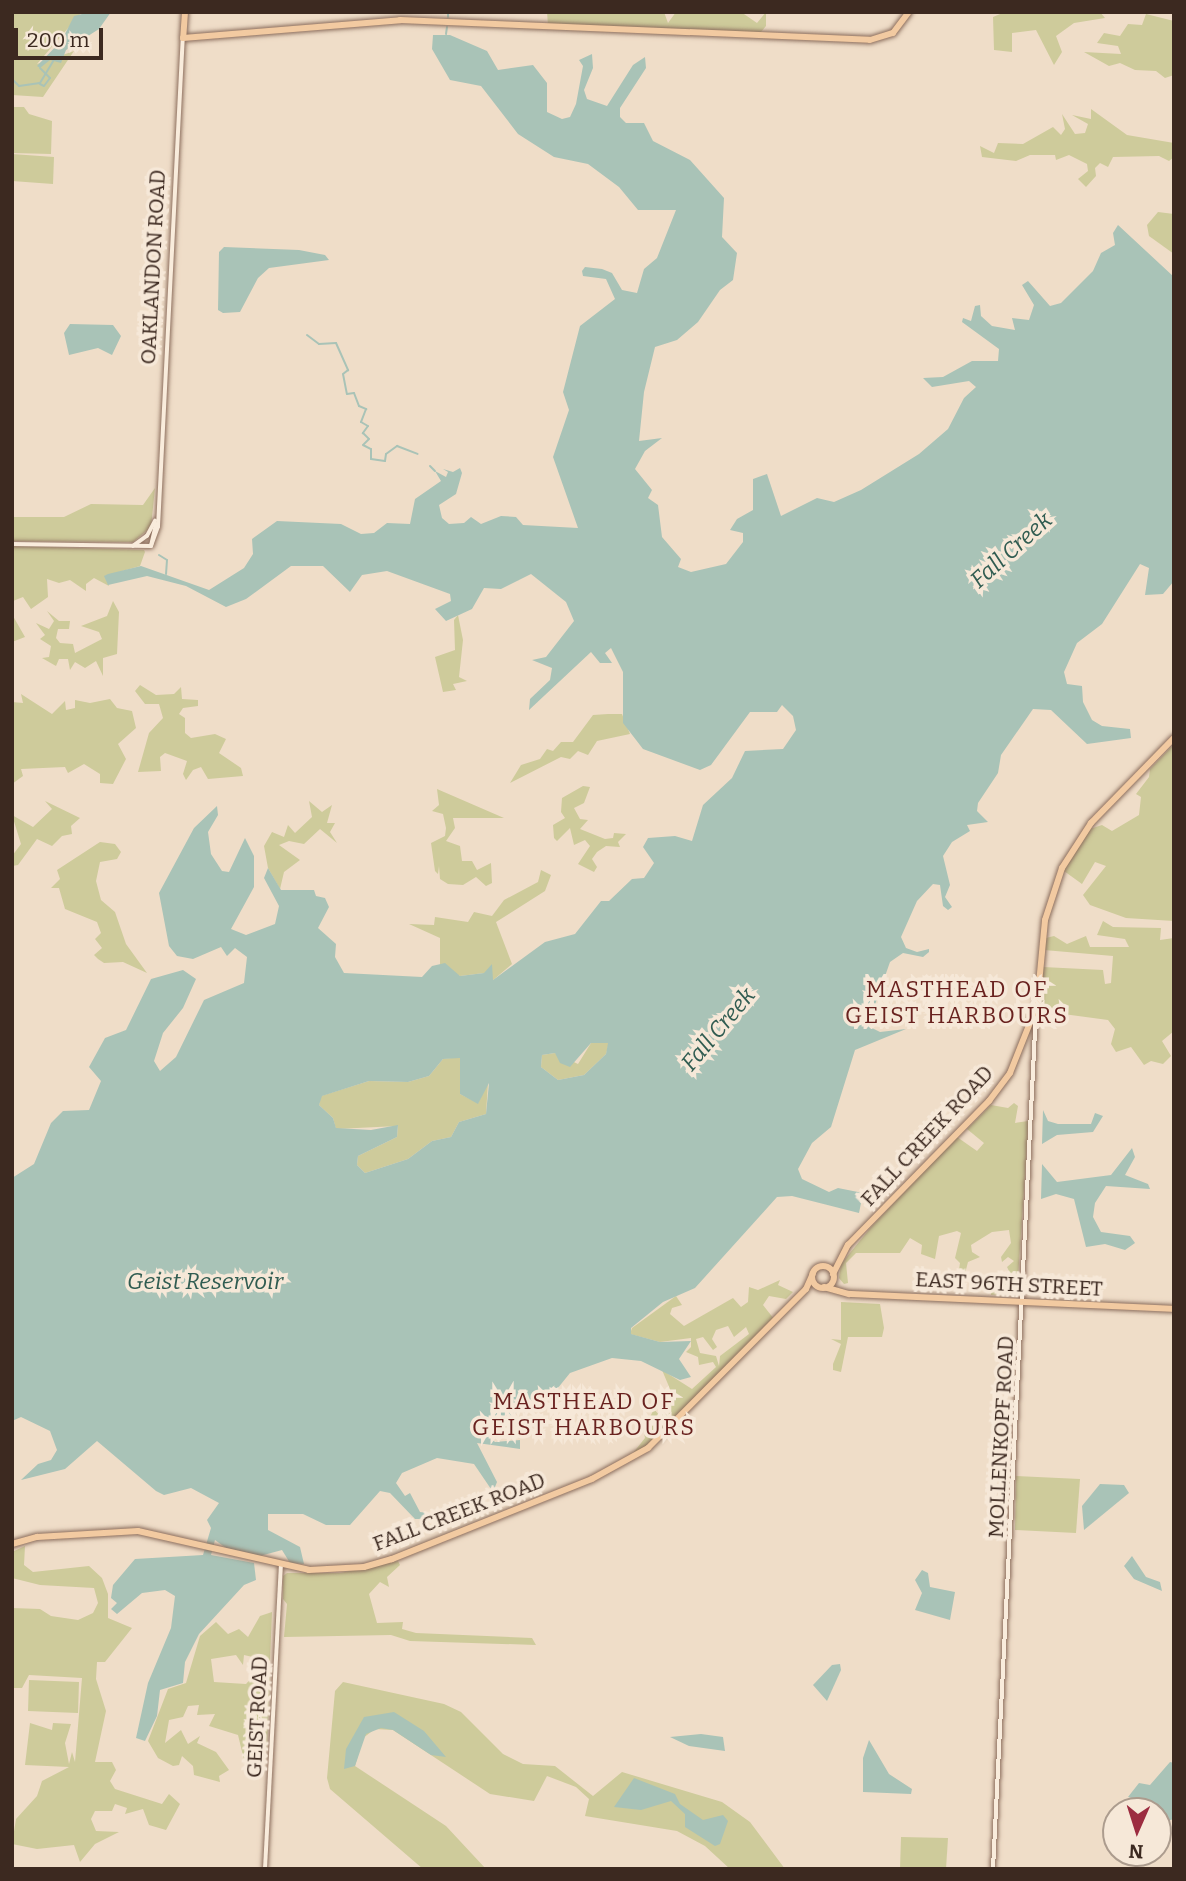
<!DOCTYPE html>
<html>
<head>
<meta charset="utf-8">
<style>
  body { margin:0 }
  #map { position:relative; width:1186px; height:1881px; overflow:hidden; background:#efddc8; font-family:Bitter,serif }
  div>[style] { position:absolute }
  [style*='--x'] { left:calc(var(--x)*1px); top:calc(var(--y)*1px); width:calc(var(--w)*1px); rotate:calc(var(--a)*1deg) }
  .green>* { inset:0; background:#cecb9b }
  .water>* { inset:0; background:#a9c3b7 }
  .stream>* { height:2px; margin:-1px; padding:0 1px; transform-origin:1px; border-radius:1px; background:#a9c3b7 }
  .roads { filter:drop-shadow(0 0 2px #8c6e5d) drop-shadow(0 0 2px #8c6e5d) }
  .minor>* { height:3.5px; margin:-1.75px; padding:0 1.75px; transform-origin:1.75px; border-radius:1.75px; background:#f9ecdc }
  .major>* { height:6px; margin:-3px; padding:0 3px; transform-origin:3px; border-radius:3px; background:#f2caa1 }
  .major>.ring { margin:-3px; padding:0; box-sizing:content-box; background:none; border:6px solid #f2caa1; border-radius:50% }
  span { translate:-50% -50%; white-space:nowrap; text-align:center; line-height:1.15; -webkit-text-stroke:7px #f6e8d8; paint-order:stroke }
  .street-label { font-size:21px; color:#3c2920 }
  .water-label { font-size:23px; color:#305c51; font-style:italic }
  .neighbourhood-label { font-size:23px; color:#69221f; letter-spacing:2px }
  .frame { position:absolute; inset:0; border:14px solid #3c2920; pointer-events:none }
  .north { position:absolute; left:1102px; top:1797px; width:70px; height:70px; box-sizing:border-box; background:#f6e8d8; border:2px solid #ac9c8e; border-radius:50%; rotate:183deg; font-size:19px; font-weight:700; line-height:28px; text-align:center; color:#3c2920 }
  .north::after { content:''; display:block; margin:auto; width:24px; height:32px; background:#9c2c40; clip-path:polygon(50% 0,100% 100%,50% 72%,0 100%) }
  .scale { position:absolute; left:14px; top:28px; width:89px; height:32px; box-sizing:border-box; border:4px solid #3c2920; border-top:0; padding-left:9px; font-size:21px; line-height:24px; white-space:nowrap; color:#3c2920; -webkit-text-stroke:5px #f6e8d8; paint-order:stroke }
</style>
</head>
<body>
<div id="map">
  <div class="green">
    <div style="clip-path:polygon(12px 12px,82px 12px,37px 64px,74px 51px,43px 97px,12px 95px)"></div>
    <div style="clip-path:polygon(547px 12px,664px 12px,668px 23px,676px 12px,741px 12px,757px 23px,766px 12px,766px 26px,761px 32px,746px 32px,548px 25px)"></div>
    <div style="clip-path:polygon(1005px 12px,1100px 12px,1105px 18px,1074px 23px,1056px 36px,1062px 52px,1054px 65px,1036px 30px,1012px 33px,1012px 52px,994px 50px,993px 17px)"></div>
    <div style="clip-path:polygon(1146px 14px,1174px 21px,1174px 75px,1165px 78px,1156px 71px,1135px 70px,1120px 63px,1109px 66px,1084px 52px,1121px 54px,1118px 46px,1097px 43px,1104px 33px,1120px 36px,1128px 24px,1142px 25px)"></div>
    <div style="clip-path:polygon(12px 107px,24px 107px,29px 114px,52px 121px,51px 154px,12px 153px)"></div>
    <div style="clip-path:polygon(1091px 109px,1127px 135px,1174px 143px,1174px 157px,1169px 161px,1159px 156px,1113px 157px,1108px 167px,1100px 163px,1095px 168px,1096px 176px,1086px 187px,1078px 179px,1088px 171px,1087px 164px,1069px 155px,1056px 160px,1055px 155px,1030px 155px,1016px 161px,982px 157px,980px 146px,994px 153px,998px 143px,1023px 144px,1053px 127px,1061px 135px,1065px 129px,1062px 114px,1075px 134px,1085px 133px,1088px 124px,1072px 115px,1091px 119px)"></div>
    <div style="clip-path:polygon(12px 154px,54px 157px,53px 184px,12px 181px)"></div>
    <div style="clip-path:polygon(1158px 212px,1174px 214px,1174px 254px,1149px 236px,1147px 225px)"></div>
    <div style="clip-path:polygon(155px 488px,151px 527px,133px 542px,12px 541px,12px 517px,64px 517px,91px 504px,143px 505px)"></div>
    <div style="clip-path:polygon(12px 546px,144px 550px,145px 552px,140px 566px,105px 576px,109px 586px,94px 578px,86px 584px,86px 591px,70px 580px,59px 583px,47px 579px,48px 597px,31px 609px,23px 597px,13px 601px,13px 616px,25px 637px,12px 642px)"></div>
    <div style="clip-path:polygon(113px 601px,119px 612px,117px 654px,103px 658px,103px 676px,96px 661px,85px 668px,75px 662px,70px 670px,68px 659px,59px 659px,56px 666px,42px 658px,49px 657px,51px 646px,40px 639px,45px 635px,36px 623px,49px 629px,54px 621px,47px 611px,59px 621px,70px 621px,69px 629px,58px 629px,56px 638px,60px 643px,73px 644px,75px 653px,102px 639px,99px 632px,81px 626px,107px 616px)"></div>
    <div style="clip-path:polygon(458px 615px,463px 640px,459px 677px,467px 681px,453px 684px,456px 690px,443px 692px,435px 657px,455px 650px,454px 620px)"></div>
    <div style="clip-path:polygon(140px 685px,156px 695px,174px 694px,181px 687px,182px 699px,198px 700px,198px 706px,183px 708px,179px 714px,185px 718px,185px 733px,191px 738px,215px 734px,226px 739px,219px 753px,241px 768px,243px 776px,208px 779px,201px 767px,193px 770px,186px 780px,183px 774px,187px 761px,165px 753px,160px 757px,161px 771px,138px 772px,149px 733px,163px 718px,159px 704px,145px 704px,135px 691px)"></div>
    <div style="clip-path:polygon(21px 694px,52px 714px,65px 701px,66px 710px,75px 708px,75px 700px,90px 703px,110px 699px,117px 708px,132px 711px,136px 728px,118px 744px,126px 759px,113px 784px,100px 783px,100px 774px,84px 764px,68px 773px,65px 767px,21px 769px,23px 776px,12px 784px,12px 702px,23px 703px)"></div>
    <div style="clip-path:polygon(608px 714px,622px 714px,630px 734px,597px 741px,588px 755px,578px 751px,570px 759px,561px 757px,510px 783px,521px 765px,540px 759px,547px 749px,553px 751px,561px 742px,573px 742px,593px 715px)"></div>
    <div style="clip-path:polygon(1174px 744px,1174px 921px,1126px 918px,1090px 905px,1083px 895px,1106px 866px,1095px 862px,1082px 884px,1064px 871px,1067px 863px,1090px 829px,1102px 825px,1112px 831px,1139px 815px,1141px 797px,1136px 794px,1149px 777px,1150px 769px)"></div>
    <div style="clip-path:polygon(583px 786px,590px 787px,584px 803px,574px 808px,580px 819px,588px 820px,580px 829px,605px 839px,613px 838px,614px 833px,626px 834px,618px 842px,620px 847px,606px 846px,597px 852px,592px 859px,597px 867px,594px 872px,578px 864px,590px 846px,585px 840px,574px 845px,570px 828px,557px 841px,554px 838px,553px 825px,565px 818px,561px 812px,562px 798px)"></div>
    <div style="clip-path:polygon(437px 789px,504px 818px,453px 818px,455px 828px,446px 841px,460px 846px,462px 861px,472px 861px,477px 870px,491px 863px,492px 883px,486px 886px,476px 877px,463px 885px,448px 884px,440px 879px,439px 866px,438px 874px,435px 871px,431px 843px,445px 836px,446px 828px,443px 814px,432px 811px,439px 805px)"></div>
    <div style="clip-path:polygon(45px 801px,80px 818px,71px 826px,72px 834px,62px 836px,52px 846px,37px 839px,18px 865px,12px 866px,12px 856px,21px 844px,12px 815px,33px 827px,52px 809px)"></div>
    <div style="clip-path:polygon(309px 801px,322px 812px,332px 805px,327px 823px,335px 823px,330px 832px,337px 843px,320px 829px,304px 844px,289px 841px,279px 845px,300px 860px,284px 872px,280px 889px,268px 868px,264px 846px,272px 832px,284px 837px,288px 825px,295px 833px,312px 817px)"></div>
    <div style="clip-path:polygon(100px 842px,115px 844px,121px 852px,117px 859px,100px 862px,96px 881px,101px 900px,115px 912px,126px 944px,147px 973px,123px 962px,104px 963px,98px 959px,94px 955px,102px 948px,95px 939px,101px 933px,97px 922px,65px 909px,59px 888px,51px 888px,60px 879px,57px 870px)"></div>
    <div style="clip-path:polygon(541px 870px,551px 875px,545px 891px,496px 922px,512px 964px,492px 981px,484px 973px,460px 976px,440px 965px,440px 938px,409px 924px,434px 925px,435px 917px,468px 922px,474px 912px,492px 916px,504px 900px,538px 882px)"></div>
    <div style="clip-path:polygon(1103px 921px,1113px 927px,1161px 928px,1160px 940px,1174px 938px,1174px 1031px,1162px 1041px,1171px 1056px,1163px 1064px,1151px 1061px,1144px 1065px,1131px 1047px,1116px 1052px,1111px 1044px,1115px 1029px,1108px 1020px,1041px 1011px,1043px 967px,1103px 970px,1105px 984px,1111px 983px,1113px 956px,1044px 950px,1046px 938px,1054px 936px,1067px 944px,1086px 936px,1090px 947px,1129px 947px,1125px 939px,1097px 935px)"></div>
    <div style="clip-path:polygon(609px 1042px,606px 1054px,584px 1075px,558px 1080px,541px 1067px,542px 1055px,555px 1053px,578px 1064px,591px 1043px)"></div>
    <div style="clip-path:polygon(460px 1057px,460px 1094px,478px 1103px,488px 1083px,486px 1114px,459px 1122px,451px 1137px,432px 1141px,408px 1159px,365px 1173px,357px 1165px,358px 1156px,397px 1137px,398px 1126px,336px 1129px,333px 1118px,319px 1105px,321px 1096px,369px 1081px,408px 1082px,429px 1076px,443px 1059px)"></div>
    <div style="clip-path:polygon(1014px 1103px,1018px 1106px,1015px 1123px,1028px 1121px,1029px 1114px,1017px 1293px,991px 1295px,991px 1291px,993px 1277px,1011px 1275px,1007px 1267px,1014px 1261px,1008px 1257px,1002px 1262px,1001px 1257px,1011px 1243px,1009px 1230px,992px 1232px,971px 1245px,972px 1252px,980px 1257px,968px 1262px,961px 1289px,940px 1277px,957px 1283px,960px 1263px,955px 1258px,961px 1233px,957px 1231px,939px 1236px,935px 1259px,921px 1254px,922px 1245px,910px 1238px,900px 1253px,856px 1253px,846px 1263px,848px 1283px,844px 1284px,839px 1278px,841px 1264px,872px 1226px,957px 1137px,977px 1151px,984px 1143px,967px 1129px,991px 1105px,1008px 1108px)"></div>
    <div style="clip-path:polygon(evenodd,780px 1280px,778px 1285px,793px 1292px,786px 1299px,769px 1296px,763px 1305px,774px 1319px,651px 1444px,633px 1453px,645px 1438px,643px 1428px,661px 1423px,650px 1417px,654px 1409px,659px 1415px,671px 1413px,666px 1396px,670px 1389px,662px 1370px,692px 1389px,716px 1367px,713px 1362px,699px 1365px,698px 1357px,686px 1352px,691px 1347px,691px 1338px,660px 1342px,630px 1334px,632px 1328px,676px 1296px,682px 1305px,672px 1308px,670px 1314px,684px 1326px,733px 1298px,741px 1307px,748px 1302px,749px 1287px,758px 1290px,780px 1280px,728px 1326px,734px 1337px,746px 1327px,749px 1334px,720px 1356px,719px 1366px,716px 1356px,700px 1353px,696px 1339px,703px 1337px,713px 1350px,717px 1347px,712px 1339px,716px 1330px,728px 1326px)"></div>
    <div style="clip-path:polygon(841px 1302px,880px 1304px,884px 1328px,882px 1337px,848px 1337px,841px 1372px,833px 1370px,833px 1364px,841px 1344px,831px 1339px,841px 1340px)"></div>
    <div style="clip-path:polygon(1016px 1476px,1080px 1479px,1076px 1533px,1015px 1530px)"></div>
    <div style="clip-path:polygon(25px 1546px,24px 1565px,33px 1572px,89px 1566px,102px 1578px,108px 1594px,108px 1618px,132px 1628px,105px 1662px,97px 1662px,96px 1679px,106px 1711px,95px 1762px,112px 1762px,116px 1770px,110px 1781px,115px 1789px,162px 1804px,169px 1794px,180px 1804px,166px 1830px,149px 1825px,143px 1809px,125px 1814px,127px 1808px,115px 1804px,112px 1811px,95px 1811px,91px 1819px,96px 1831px,119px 1832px,95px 1844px,80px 1862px,74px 1845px,37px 1849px,12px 1844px,16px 1819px,37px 1796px,42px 1781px,69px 1767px,25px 1765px,30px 1723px,52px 1730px,53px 1723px,71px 1724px,65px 1743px,69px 1764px,72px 1752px,75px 1762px,82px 1678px,29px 1675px,22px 1688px,12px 1688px,12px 1608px,40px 1609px,51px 1616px,78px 1620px,93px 1613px,98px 1603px,94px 1588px,40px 1585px,12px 1578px,12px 1552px)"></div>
    <div style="clip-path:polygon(398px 1561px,400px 1565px,387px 1577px,389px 1587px,380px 1582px,369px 1594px,377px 1623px,403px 1622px,402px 1629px,416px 1633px,532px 1638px,536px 1645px,410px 1641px,391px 1635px,284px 1637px,287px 1604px,283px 1599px,283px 1576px,287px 1573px,340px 1573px)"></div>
    <div style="clip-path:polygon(272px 1612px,270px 1661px,244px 1655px,243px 1665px,236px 1655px,211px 1659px,214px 1682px,246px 1684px,255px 1674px,270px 1677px,267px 1747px,261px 1758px,245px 1764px,238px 1735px,209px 1726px,215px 1714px,197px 1715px,199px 1705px,188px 1706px,183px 1717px,169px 1720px,165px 1743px,181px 1730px,188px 1744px,200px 1736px,197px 1743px,216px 1752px,229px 1770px,219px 1776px,220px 1782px,194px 1775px,193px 1766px,182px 1756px,179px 1765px,173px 1766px,158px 1758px,148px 1741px,168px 1689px,186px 1683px,200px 1636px,216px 1622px,228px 1634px,239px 1629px,248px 1637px,260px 1616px)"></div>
    <div style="clip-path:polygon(29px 1680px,79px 1682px,78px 1713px,28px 1711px)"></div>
    <div style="clip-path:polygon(343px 1682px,444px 1704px,461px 1712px,503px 1754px,523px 1764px,555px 1766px,593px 1796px,622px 1772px,722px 1802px,750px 1822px,785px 1869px,730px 1869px,705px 1846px,677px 1831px,585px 1816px,589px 1799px,576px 1787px,547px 1776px,534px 1801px,490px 1794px,393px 1730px,375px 1729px,363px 1738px,355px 1766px,446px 1826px,486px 1869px,423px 1869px,330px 1789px,327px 1778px,335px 1691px)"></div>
    <div style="clip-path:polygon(901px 1837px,948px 1838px,946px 1869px,900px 1869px)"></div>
  </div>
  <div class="water">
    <div style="clip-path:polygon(90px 12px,111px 12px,99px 29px,66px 50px,61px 63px,50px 60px,40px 68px,37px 66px,62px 40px,74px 16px)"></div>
    <div style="clip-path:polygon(evenodd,433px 35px,450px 35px,487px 51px,498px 70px,533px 65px,547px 83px,547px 112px,562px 119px,570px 117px,576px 104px,583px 66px,579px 60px,592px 54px,593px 68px,584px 90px,587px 99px,607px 106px,633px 65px,645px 57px,646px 68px,620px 108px,620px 117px,626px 123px,644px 123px,653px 141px,690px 160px,724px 198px,722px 237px,737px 253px,733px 280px,720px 290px,698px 322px,677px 340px,655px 347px,644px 392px,639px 441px,662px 438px,645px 451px,635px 469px,652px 490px,648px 498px,658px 505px,662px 537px,681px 559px,678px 567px,691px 572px,726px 564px,743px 542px,743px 533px,730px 530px,737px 519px,753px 510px,753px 479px,767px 474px,781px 516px,817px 498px,834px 502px,861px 490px,919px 454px,948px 429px,964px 398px,976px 387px,969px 381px,932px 387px,923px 378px,943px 377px,972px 361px,998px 361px,999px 349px,962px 322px,963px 318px,971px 321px,975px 306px,980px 305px,981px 316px,992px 326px,1015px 330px,1012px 318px,1029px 320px,1034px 305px,1022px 285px,1028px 281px,1050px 306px,1061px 303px,1093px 271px,1101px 253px,1115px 245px,1113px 233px,1118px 225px,1174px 277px,1174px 581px,1163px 594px,1145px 595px,1149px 568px,1140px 564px,1102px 624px,1077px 643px,1064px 672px,1067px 684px,1082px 686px,1083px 702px,1092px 720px,1102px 726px,1130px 729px,1131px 738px,1087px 744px,1051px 710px,1033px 709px,1001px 755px,998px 773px,978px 803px,977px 811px,988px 822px,967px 825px,970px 831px,952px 842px,943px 856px,950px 885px,945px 897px,952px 907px,948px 910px,943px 906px,940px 885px,933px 884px,917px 901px,901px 937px,906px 948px,917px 952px,929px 949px,929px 952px,923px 957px,903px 953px,890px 962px,870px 1019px,872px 1028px,880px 1032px,906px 1029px,855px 1050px,831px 1127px,812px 1143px,798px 1169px,802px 1179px,829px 1192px,838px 1188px,863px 1193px,859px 1213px,792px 1196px,777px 1197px,695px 1288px,663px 1302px,631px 1328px,631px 1334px,660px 1342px,691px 1341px,679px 1359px,691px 1377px,680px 1380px,641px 1361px,612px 1358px,570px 1373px,549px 1399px,526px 1404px,506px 1422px,488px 1429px,487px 1435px,495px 1442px,520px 1440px,520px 1449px,477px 1443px,497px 1482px,493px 1492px,474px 1464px,437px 1458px,402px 1473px,396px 1483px,405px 1496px,410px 1493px,420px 1512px,435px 1514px,432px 1519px,415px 1519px,390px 1493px,380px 1491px,350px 1525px,326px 1525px,303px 1514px,268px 1514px,268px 1530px,300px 1547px,304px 1564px,290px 1563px,282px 1550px,260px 1556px,226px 1548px,215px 1540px,211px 1555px,254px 1563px,256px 1580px,244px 1585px,199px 1634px,185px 1662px,183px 1683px,160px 1690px,157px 1716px,145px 1741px,136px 1738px,148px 1683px,171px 1628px,175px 1596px,165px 1590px,142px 1593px,117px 1614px,111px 1609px,117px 1603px,111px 1598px,113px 1585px,135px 1559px,203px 1555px,211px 1528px,207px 1520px,219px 1503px,191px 1488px,164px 1495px,156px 1491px,97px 1441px,65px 1469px,21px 1480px,38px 1464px,51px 1460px,57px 1450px,50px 1431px,21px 1417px,12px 1421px,12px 1178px,34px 1164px,51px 1123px,63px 1111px,89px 1110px,101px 1081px,89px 1067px,105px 1038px,126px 1030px,151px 979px,183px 970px,196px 979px,183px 1008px,163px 1033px,154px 1061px,160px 1071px,176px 1057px,204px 1000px,244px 983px,247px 957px,235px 948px,227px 956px,221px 947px,193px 959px,177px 956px,169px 946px,159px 893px,194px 828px,217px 806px,218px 815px,208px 832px,211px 854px,222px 871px,229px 872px,245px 838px,254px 856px,254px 887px,231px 929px,246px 935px,275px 924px,279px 906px,264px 878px,268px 868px,281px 890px,314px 890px,316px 896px,325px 898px,329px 907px,318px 928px,336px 944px,335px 957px,344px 973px,422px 977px,432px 966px,445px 963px,460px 976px,484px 973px,492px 964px,493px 980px,545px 942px,575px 934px,601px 901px,609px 901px,632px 879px,644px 878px,654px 863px,643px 847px,648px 838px,675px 836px,692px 841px,703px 805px,732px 778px,745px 751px,783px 749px,796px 730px,793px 716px,782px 705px,777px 712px,750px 712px,711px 765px,700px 770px,643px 749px,623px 723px,623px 672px,611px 648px,605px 653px,612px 663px,600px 663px,591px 652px,529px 710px,530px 699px,550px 680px,552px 668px,532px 660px,546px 657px,574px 621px,566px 602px,531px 574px,501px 589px,484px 588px,472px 609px,446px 621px,435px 609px,451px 601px,450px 594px,387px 571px,362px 575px,350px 592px,323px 566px,291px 566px,246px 599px,226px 607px,186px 586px,147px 576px,108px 585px,104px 576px,108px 574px,141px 566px,209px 590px,244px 568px,253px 554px,252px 539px,277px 521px,341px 524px,361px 534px,374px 533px,387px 523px,410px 524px,415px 499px,441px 481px,435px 471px,446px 477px,448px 472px,443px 469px,453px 472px,460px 468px,462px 473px,456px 494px,439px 505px,442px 518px,449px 524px,464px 523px,471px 517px,481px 524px,501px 516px,516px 517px,523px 525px,578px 528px,553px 457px,569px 410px,563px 392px,580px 326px,615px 299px,606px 279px,583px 276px,582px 271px,585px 267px,602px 269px,612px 273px,622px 290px,637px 293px,644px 269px,657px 258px,676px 210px,638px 210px,619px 187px,588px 164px,554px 157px,518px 134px,481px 86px,450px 80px,432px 49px,433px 35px,591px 1043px,608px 1043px,606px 1054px,584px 1075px,558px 1080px,541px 1067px,542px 1055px,555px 1053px,560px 1063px,570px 1067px,591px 1043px,433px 35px,460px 1058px,460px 1094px,478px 1104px,489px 1083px,486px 1114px,459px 1122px,451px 1137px,432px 1141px,408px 1159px,365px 1173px,357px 1165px,358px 1156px,397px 1137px,398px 1125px,371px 1130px,336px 1128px,333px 1118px,319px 1105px,322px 1096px,369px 1081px,408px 1082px,429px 1076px,443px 1059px,460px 1058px)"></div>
    <div style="clip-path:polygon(224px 247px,299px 250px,325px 255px,329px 260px,269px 268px,258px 278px,240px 312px,223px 313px,218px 310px,219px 252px)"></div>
    <div style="clip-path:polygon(70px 324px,113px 325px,121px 336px,112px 355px,98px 348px,69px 355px,64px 333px)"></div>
    <div style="clip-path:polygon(1043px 1110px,1048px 1121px,1058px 1124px,1091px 1124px,1095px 1113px,1103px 1116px,1093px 1132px,1057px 1135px,1042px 1144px)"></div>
    <div style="clip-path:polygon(1132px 1148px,1135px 1157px,1125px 1175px,1148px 1184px,1150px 1189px,1106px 1186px,1095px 1203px,1093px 1217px,1101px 1232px,1130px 1236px,1135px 1243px,1125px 1250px,1105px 1244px,1086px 1247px,1074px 1199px,1056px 1194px,1041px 1199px,1042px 1164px,1057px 1182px,1111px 1175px)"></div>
    <div style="clip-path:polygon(1100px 1484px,1124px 1485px,1129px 1493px,1084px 1530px,1082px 1506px)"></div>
    <div style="clip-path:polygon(1132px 1556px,1146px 1577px,1160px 1582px,1162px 1591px,1134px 1579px,1124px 1566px)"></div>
    <div style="clip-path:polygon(922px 1570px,928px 1573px,930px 1587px,955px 1592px,950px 1620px,915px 1610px,922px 1593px,915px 1580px)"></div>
    <div style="clip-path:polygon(840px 1664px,841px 1670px,827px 1701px,813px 1685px,832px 1665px)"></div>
    <div style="clip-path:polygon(394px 1712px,424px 1731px,446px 1757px,431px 1755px,393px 1730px,381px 1728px,366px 1734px,355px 1766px,344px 1769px,346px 1749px,364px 1717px)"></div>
    <div style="clip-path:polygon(701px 1734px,723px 1737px,725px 1751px,689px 1746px,670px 1737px)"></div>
    <div style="clip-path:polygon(869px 1740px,889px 1774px,912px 1789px,911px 1794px,863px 1792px,863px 1758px)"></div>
    <div style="clip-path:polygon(1170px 1762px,1174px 1763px,1174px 1819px,1167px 1821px,1155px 1804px,1128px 1797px,1139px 1783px,1150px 1785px)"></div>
    <div style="clip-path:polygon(634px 1778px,675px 1794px,680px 1804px,703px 1820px,723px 1815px,728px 1821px,720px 1844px,715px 1846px,685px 1827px,685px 1814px,671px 1801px,641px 1810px,614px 1807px)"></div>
  </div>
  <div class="stream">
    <div style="--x:448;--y:17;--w:5;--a:-90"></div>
    <div style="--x:446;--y:34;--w:7;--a:-82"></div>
    <div style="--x:12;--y:79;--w:10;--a:45"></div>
    <div style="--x:19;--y:86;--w:21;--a:-8"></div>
    <div style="--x:40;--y:83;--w:26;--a:-59"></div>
    <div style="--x:40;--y:84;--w:4;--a:27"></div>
    <div style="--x:44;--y:86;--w:10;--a:-53"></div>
    <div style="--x:50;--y:78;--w:14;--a:-135"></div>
    <div style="--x:307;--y:335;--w:15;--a:37"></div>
    <div style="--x:319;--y:344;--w:17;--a:-3"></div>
    <div style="--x:336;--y:343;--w:30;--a:66"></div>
    <div style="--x:348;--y:370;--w:6;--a:141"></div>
    <div style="--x:343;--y:374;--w:20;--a:79"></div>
    <div style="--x:347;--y:394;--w:7;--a:-8"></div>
    <div style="--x:354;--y:393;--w:14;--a:69"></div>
    <div style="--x:359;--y:406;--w:8;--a:23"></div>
    <div style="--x:366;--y:409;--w:14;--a:111"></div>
    <div style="--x:361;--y:422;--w:8;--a:30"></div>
    <div style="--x:368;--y:426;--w:9;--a:126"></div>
    <div style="--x:363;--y:433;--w:8;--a:45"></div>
    <div style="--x:369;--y:439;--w:8;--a:135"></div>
    <div style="--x:363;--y:445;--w:9;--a:27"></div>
    <div style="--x:371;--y:449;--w:10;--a:90"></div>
    <div style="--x:371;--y:459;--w:14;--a:8"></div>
    <div style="--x:385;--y:461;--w:7;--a:-82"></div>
    <div style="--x:386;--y:454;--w:14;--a:-36"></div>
    <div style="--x:397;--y:446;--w:22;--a:21"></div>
    <div style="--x:430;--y:466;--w:7;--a:45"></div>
    <div style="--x:159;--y:555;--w:9;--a:32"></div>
    <div style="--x:167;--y:560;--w:14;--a:94"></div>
  </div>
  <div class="roads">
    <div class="minor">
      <div style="--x:12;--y:544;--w:139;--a:0.8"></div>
      <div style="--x:133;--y:546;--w:17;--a:-36"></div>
      <div style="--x:147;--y:536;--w:17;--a:-62"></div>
      <div style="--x:151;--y:546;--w:20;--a:-70"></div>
      <div style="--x:158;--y:527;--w:490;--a:-87.1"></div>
      <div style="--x:151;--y:546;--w:22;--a:-77"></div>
      <div style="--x:265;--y:1869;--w:303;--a:-87"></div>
      <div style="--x:993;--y:1869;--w:859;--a:-87.13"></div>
    </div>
    <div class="major">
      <div style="--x:185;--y:12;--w:26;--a:94"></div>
      <div style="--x:183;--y:38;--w:218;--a:-4.7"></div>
      <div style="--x:400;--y:20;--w:470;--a:2.4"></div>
      <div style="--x:870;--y:40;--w:24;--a:-17"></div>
      <div style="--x:893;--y:33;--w:26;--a:-53"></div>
      <div class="ring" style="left:812px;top:1266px;width:16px;height:16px"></div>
      <div style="--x:833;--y:1274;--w:33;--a:-63"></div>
      <div style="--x:848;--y:1245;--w:202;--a:-45.6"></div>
      <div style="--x:989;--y:1101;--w:35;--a:-53"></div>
      <div style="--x:1010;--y:1073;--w:73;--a:-68.3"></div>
      <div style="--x:1037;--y:1005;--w:85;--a:-84.6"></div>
      <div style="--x:1045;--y:920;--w:55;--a:-71.9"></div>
      <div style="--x:1062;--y:868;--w:54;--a:-57.2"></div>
      <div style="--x:1091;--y:823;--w:119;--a:-45.7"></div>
      <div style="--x:824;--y:1287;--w:26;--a:16"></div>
      <div style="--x:849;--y:1294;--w:325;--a:2.6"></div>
      <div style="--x:12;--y:1544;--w:26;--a:-16"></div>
      <div style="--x:37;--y:1537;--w:101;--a:-3.4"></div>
      <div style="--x:138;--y:1531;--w:175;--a:12.8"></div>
      <div style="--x:309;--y:1570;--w:55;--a:-3.1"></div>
      <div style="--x:364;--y:1567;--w:29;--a:-16"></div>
      <div style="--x:392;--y:1559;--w:215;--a:-21.8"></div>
      <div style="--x:592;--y:1479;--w:64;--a:-29"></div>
      <div style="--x:648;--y:1448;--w:224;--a:-45.2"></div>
      <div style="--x:806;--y:1289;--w:17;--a:-66"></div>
    </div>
  </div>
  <div class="street-label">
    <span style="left:153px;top:267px;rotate:-87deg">OAKLANDON ROAD</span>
    <span style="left:927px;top:1136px;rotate:-47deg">FALL CREEK ROAD</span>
    <span style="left:1009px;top:1284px;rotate:3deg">EAST 96TH STREET</span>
    <span style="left:1001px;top:1437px;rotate:-87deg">MOLLENKOPF ROAD</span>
    <span style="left:459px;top:1512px;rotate:-21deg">FALL CREEK ROAD</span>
    <span style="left:257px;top:1717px;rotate:-87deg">GEIST ROAD</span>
  </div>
  <div class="water-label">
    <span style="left:1011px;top:550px;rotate:-42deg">Fall Creek</span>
    <span style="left:718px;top:1029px;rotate:-50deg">Fall Creek</span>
    <span style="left:205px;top:1281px">Geist Reservoir</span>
  </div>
  <div class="neighbourhood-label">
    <span style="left:957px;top:1002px">MASTHEAD OF<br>GEIST HARBOURS</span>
    <span style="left:584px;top:1414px">MASTHEAD OF<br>GEIST HARBOURS</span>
  </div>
  <div class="frame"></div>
  <div class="north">N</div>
  <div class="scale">200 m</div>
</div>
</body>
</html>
